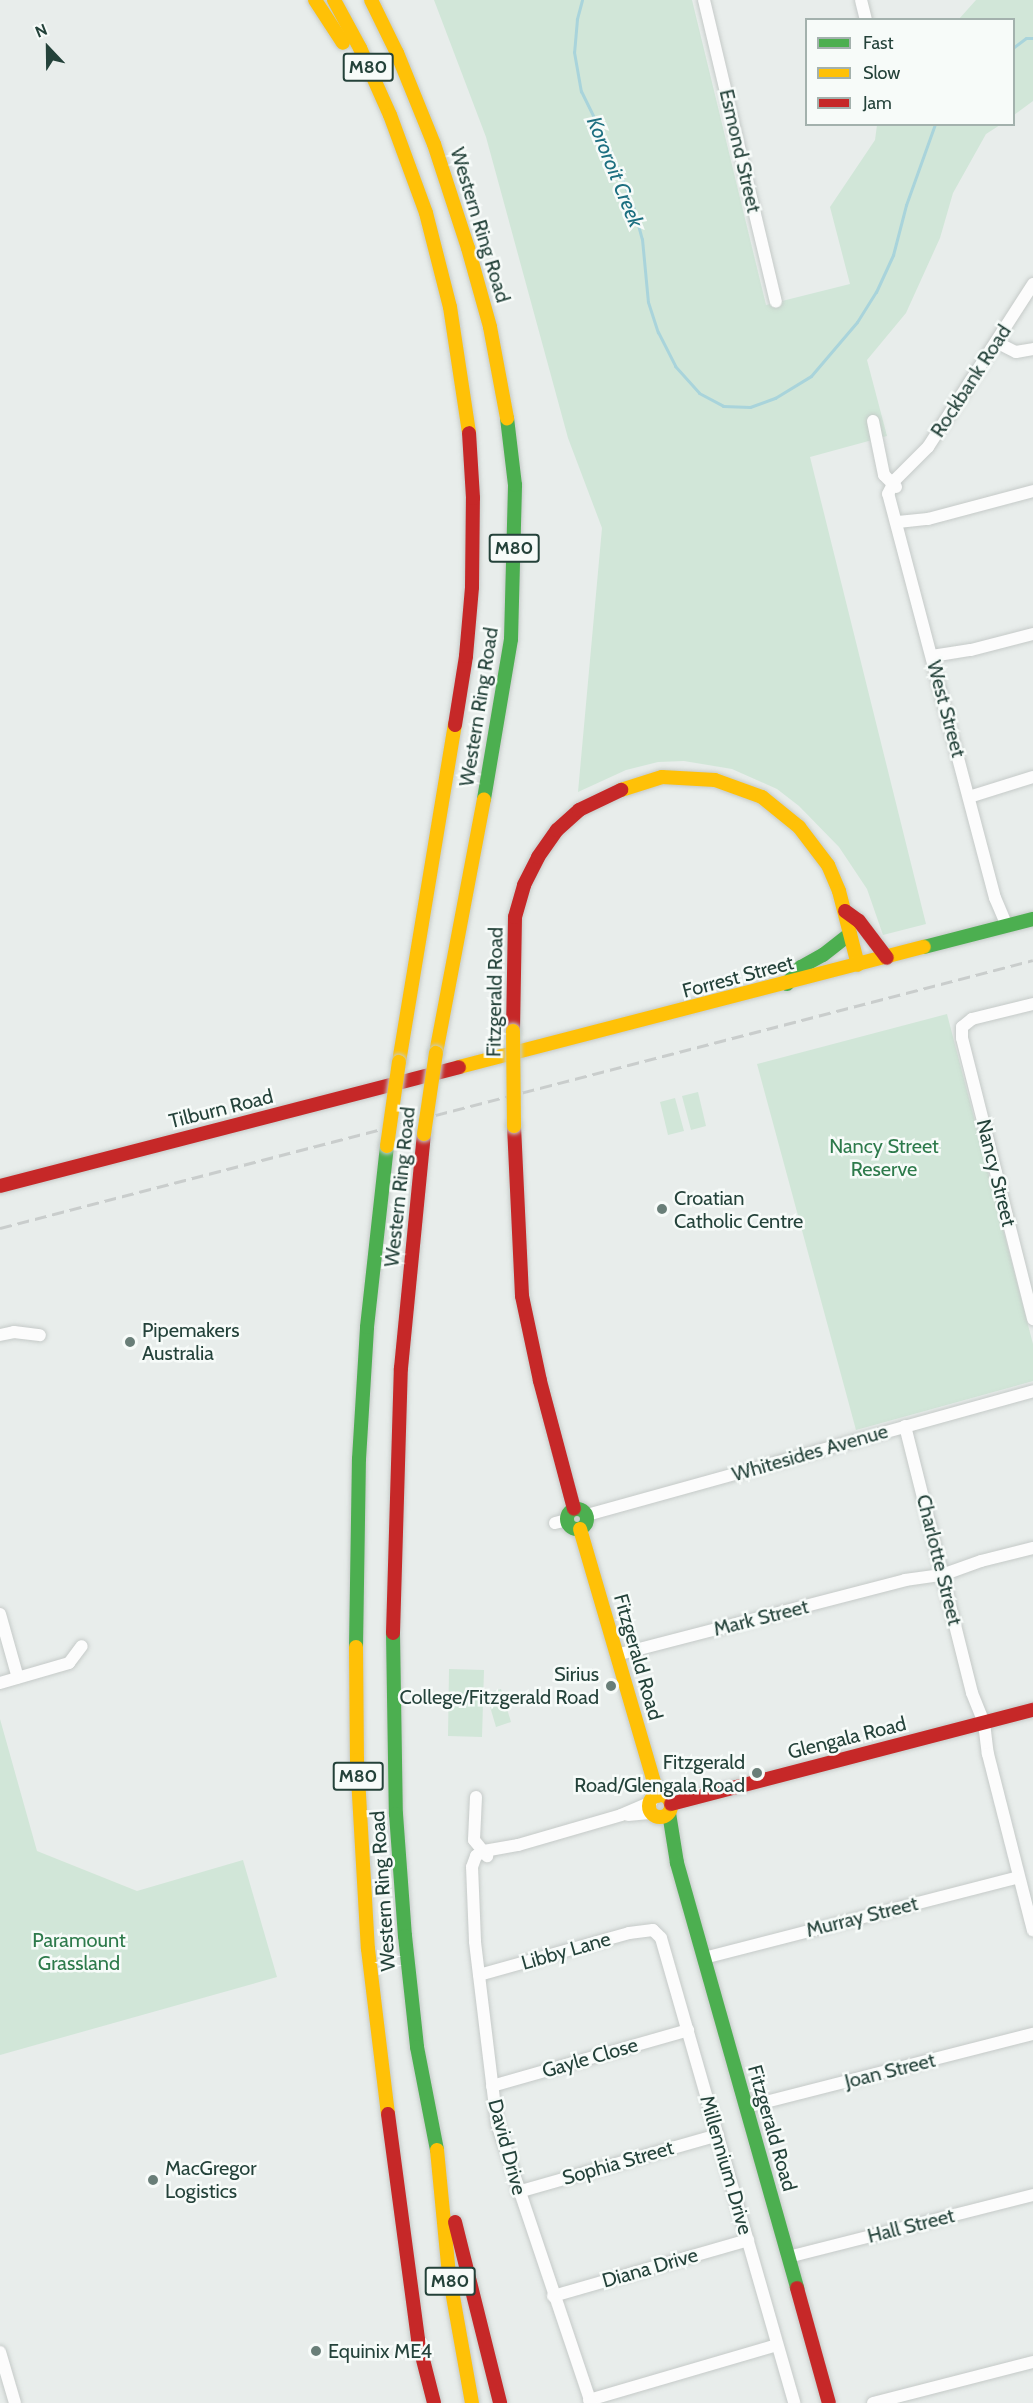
<!DOCTYPE html>
<html>
<head>
<meta charset="utf-8">
<style>
  body { margin:0 }
  #map { position:relative; width:1033px; height:2403px; overflow:hidden; background:#e8edeb; font-family:Cabin,sans-serif }
  div>[style] { position:absolute }
  [style*='--x'] { left:calc(var(--x)*1px); top:calc(var(--y)*1px); width:calc(var(--w)*1px); rotate:calc(var(--a)*1deg) }
  .green>* { inset:0; background:#d1e6d8 }
  .stream>* { height:3px; margin:-1.5px; padding:0 1.5px; transform-origin:1.5px; border-radius:1.5px; background:#a9d4db }
  .roads { filter:drop-shadow(0 0 2px #c5cac8) drop-shadow(0 0 2px #c5cac8) }
  .street>* { height:12px; margin:-6px; padding:0 6px; transform-origin:6px; border-radius:6px; background:#fcfcfc }
  .fast>* { height:14px; margin:-7px; padding:0 7px; transform-origin:7px; border-radius:7px; background:#4caf50 }
  .fast>.ring { margin:-7px; padding:0; box-sizing:content-box; background:none; border:14px solid #4caf50; border-radius:50% }
  .slow>* { height:14px; margin:-7px; padding:0 7px; transform-origin:7px; border-radius:7px; background:#ffc107 }
  .slow>.ring { margin:-7px; padding:0; box-sizing:content-box; background:none; border:14px solid #ffc107; border-radius:50% }
  .jam>* { height:14px; margin:-7px; padding:0 7px; transform-origin:7px; border-radius:7px; background:#c62828 }
  .rail>* { height:3px; margin-top:-1.5px; transform-origin:0; background:repeating-linear-gradient(90deg,#c9cdcc 0 12px,transparent 0 18px) }
  .bridges { filter:drop-shadow(0 0 2px #c3cbc8) drop-shadow(0 0 2px #c3cbc8) }
  .slow-bridge>* { height:14px; margin:-7px; padding:0 7px; transform-origin:7px; border-radius:7px; background:#ffc107 }
  .dots>* { width:16px; height:16px; translate:-50% -50%; box-sizing:border-box; border:3px solid #f7fbf9; border-radius:50% }
  span { translate:-50% -50%; white-space:nowrap; text-align:center; line-height:1.15; -webkit-text-stroke:5px #f7fbf9; paint-order:stroke }
  .shield-label span { padding:2px 4px; background:#f7fbf9; border:2px solid; border-radius:4px; -webkit-text-stroke-width:0 }
  .shield-label { font-size:18px; color:#24423a; font-weight:700 }
  .street-label { font-size:20px; color:#24423a }
  .park-label { font-size:20px; color:#2d7a4b }
  .poi-label { font-size:20px; color:#24423a }
  .left { translate:0 -50%; text-align:left }
  .right { translate:-100% -50%; text-align:right }
  .water-label { font-size:21px; color:#1c6f80; font-style:italic }
  .legend { position:absolute; left:805px; top:18px; width:210px; height:108px; box-sizing:border-box; background:#f7fbf9; border:2px solid #a3b1ad; margin:0; padding:8px 10px; list-style:none; font-size:18px; color:#24423a }
  .legend li { display:flex; align-items:center; gap:12px; height:30px }
  .legend b { width:30px; border:2px solid #a3b1ad }
  .north { position:absolute; left:18px; top:18px; width:60px; height:60px; -webkit-text-stroke:4px #f7fbf9; paint-order:stroke; rotate:338deg; font-size:16px; font-weight:700; line-height:24px; text-align:center; color:#24423a }
  .north::after { content:''; display:block; margin:auto; width:21px; height:27px; background:#24423a; clip-path:polygon(50% 0,100% 100%,50% 72%,0 100%) }
</style>
</head>
<body>
<div id="map">
  <div class="green">
    <div style="clip-path:polygon(434px 0,692px 0,766px 305px,850px 284px,830px 207px,875px 140px,877px 125px,1000px 125px,986px 134px,953px 193px,940px 238px,906px 313px,867px 360px,887px 436px,810px 457px,926px 924px,883px 935px,867px 889px,839px 847px,799px 806px,777px 789px,732px 769px,684px 761px,658px 762px,626px 770px,578px 792px,602px 528px,568px 438px,486px 137px)"></div>
    <div style="clip-path:polygon(976px 0,1033px 0,1033px 101px,1014px 115px,1014px 20px,959px 19px)"></div>
    <div style="clip-path:polygon(947px 1014px,1033px 1344px,1033px 1381px,856px 1430px,757px 1064px)"></div>
    <div style="clip-path:polygon(698px 1092px,706px 1126px,691px 1130px,682px 1096px)"></div>
    <div style="clip-path:polygon(675px 1098px,684px 1131px,668px 1135px,660px 1102px)"></div>
    <div style="clip-path:polygon(449px 1669px,484px 1670px,482px 1737px,448px 1736px)"></div>
    <div style="clip-path:polygon(501px 1689px,511px 1722px,496px 1727px,486px 1693px)"></div>
    <div style="clip-path:polygon(0 1719px,37px 1851px,137px 1891px,243px 1860px,277px 1977px,0 2055px)"></div>
  </div>
  <div class="stream">
    <div style="--x:582;--y:0;--w:20;--a:105"></div>
    <div style="--x:577;--y:19;--w:33;--a:95"></div>
    <div style="--x:574;--y:52;--w:40;--a:80"></div>
    <div style="--x:581;--y:91;--w:70;--a:63.8"></div>
    <div style="--x:612;--y:154;--w:56;--a:68"></div>
    <div style="--x:633;--y:206;--w:34;--a:75"></div>
    <div style="--x:642;--y:239;--w:63;--a:84.6"></div>
    <div style="--x:648;--y:302;--w:32;--a:72"></div>
    <div style="--x:658;--y:332;--w:38;--a:63"></div>
    <div style="--x:675;--y:366;--w:36;--a:48"></div>
    <div style="--x:699;--y:393;--w:27;--a:28"></div>
    <div style="--x:723;--y:406;--w:27;--a:2"></div>
    <div style="--x:750;--y:407;--w:27;--a:-20"></div>
    <div style="--x:775;--y:398;--w:42;--a:-31.4"></div>
    <div style="--x:811;--y:376;--w:71;--a:-49.6"></div>
    <div style="--x:857;--y:322;--w:36;--a:-58"></div>
    <div style="--x:876;--y:292;--w:41;--a:-65.3"></div>
    <div style="--x:893;--y:255;--w:52;--a:-75.4"></div>
    <div style="--x:906;--y:205;--w:86;--a:-70.3"></div>
    <div style="--x:1014;--y:47;--w:15;--a:-37"></div>
    <div style="--x:1026;--y:38;--w:7;--a:0"></div>
  </div>
  <div class="roads">
    <div class="street">
      <div style="--x:704;--y:0;--w:310;--a:76.6"></div>
      <div style="--x:861;--y:0;--w:21;--a:76"></div>
      <div style="--x:996;--y:342;--w:22;--a:27"></div>
      <div style="--x:1016;--y:352;--w:17;--a:-10"></div>
      <div style="--x:873;--y:421;--w:55;--a:78.5"></div>
      <div style="--x:884;--y:475;--w:17;--a:45"></div>
      <div style="--x:898;--y:522;--w:30;--a:-6"></div>
      <div style="--x:928;--y:519;--w:109;--a:-14.9"></div>
      <div style="--x:932;--y:656;--w:39;--a:-9"></div>
      <div style="--x:971;--y:650;--w:64;--a:-14.5"></div>
      <div style="--x:969;--y:797;--w:67;--a:-17.4"></div>
      <div style="--x:1007;--y:926;--w:30;--a:-113"></div>
      <div style="--x:995;--y:898;--w:418;--a:-104.8"></div>
      <div style="--x:888;--y:494;--w:16;--a:-63"></div>
      <div style="--x:895;--y:480;--w:47;--a:-45"></div>
      <div style="--x:928;--y:447;--w:194;--a:-57.2"></div>
      <div style="--x:1033;--y:1004;--w:63;--a:166.2"></div>
      <div style="--x:972;--y:1019;--w:13;--a:141"></div>
      <div style="--x:962;--y:1027;--w:11;--a:90"></div>
      <div style="--x:962;--y:1038;--w:290;--a:75.8"></div>
      <div style="--x:0;--y:1335;--w:14;--a:-12"></div>
      <div style="--x:14;--y:1332;--w:26;--a:7"></div>
      <div style="--x:905;--y:1426;--w:275;--a:75.9"></div>
      <div style="--x:972;--y:1693;--w:32;--a:68"></div>
      <div style="--x:984;--y:1723;--w:31;--a:83"></div>
      <div style="--x:988;--y:1754;--w:182;--a:75.7"></div>
      <div style="--x:587;--y:1515;--w:463;--a:-15.5"></div>
      <div style="--x:555;--y:1523;--w:12;--a:-14"></div>
      <div style="--x:0;--y:1614;--w:66;--a:74.3"></div>
      <div style="--x:616;--y:1655;--w:299;--a:-14.5"></div>
      <div style="--x:905;--y:1580;--w:37;--a:-8"></div>
      <div style="--x:942;--y:1575;--w:41;--a:-19.7"></div>
      <div style="--x:981;--y:1561;--w:54;--a:-14"></div>
      <div style="--x:0;--y:1683;--w:72;--a:-16.2"></div>
      <div style="--x:69;--y:1663;--w:21;--a:-53"></div>
      <div style="--x:476;--y:1797;--w:43;--a:92.7"></div>
      <div style="--x:474;--y:1840;--w:21;--a:51"></div>
      <div style="--x:628;--y:1815;--w:24;--a:-5"></div>
      <div style="--x:704;--y:1958;--w:325;--a:-14.4"></div>
      <div style="--x:479;--y:1975;--w:156;--a:-15.6"></div>
      <div style="--x:629;--y:1933;--w:24;--a:-7"></div>
      <div style="--x:653;--y:1930;--w:11;--a:45"></div>
      <div style="--x:661;--y:1938;--w:484;--a:74"></div>
      <div style="--x:492;--y:2086;--w:204;--a:-15.9"></div>
      <div style="--x:746;--y:2107;--w:296;--a:-14.3"></div>
      <div style="--x:518;--y:2192;--w:208;--a:-15.9"></div>
      <div style="--x:788;--y:2257;--w:253;--a:-14.2"></div>
      <div style="--x:553;--y:2296;--w:203;--a:-16"></div>
      <div style="--x:0;--y:2352;--w:53;--a:73.6"></div>
      <div style="--x:589;--y:2400;--w:196;--a:-16.3"></div>
      <div style="--x:591;--y:2403;--w:294;--a:-108.6"></div>
      <div style="--x:497;--y:2124;--w:184;--a:-96.9"></div>
      <div style="--x:475;--y:1941;--w:74;--a:-92.3"></div>
      <div style="--x:472;--y:1867;--w:12;--a:-70"></div>
      <div style="--x:476;--y:1856;--w:9;--a:-32"></div>
      <div style="--x:484;--y:1851;--w:35;--a:-10"></div>
      <div style="--x:518;--y:1845;--w:107;--a:-16.2"></div>
      <div style="--x:621;--y:1815;--w:33;--a:-23"></div>
      <div style="--x:873;--y:2403;--w:165;--a:-14.4"></div>
    </div>
    <div class="fast">
      <div style="--x:484;--y:799;--w:162;--a:-80.4"></div>
      <div style="--x:511;--y:639;--w:154;--a:-88.5"></div>
      <div style="--x:515;--y:485;--w:67;--a:-96.8"></div>
      <div style="--x:924;--y:947;--w:113;--a:-14.4"></div>
      <div style="--x:787;--y:984;--w:22;--a:-51"></div>
      <div style="--x:801;--y:967;--w:25;--a:-29"></div>
      <div style="--x:823;--y:955;--w:34;--a:-38"></div>
      <div class="ring" style="left:567px;top:1509px;width:6px;height:6px"></div>
      <div style="--x:393;--y:1633;--w:181;--a:89.1"></div>
      <div style="--x:396;--y:1814;--w:122;--a:85.8"></div>
      <div style="--x:405;--y:1936;--w:112;--a:83.8"></div>
      <div style="--x:417;--y:2047;--w:105;--a:79"></div>
      <div style="--x:356;--y:1647;--w:188;--a:-89.1"></div>
      <div style="--x:359;--y:1459;--w:132;--a:-86.5"></div>
      <div style="--x:367;--y:1327;--w:182;--a:-83.7"></div>
      <div style="--x:669;--y:1813;--w:51;--a:80.9"></div>
      <div style="--x:677;--y:1863;--w:442;--a:74.2"></div>
    </div>
    <div class="slow">
      <div style="--x:315;--y:0;--w:51;--a:56.9"></div>
      <div style="--x:334;--y:0;--w:55;--a:61.6"></div>
      <div style="--x:360;--y:48;--w:73;--a:65.9"></div>
      <div style="--x:390;--y:115;--w:104;--a:69.8"></div>
      <div style="--x:426;--y:213;--w:97;--a:75.7"></div>
      <div style="--x:450;--y:307;--w:127;--a:81.4"></div>
      <div style="--x:371;--y:0;--w:59;--a:63.9"></div>
      <div style="--x:397;--y:53;--w:98;--a:67.9"></div>
      <div style="--x:434;--y:144;--w:109;--a:71.9"></div>
      <div style="--x:468;--y:248;--w:82;--a:74.4"></div>
      <div style="--x:490;--y:327;--w:93;--a:79.4"></div>
      <div style="--x:621;--y:790;--w:43;--a:-17.6"></div>
      <div style="--x:662;--y:777;--w:53;--a:3.2"></div>
      <div style="--x:715;--y:780;--w:50;--a:19.9"></div>
      <div style="--x:762;--y:797;--w:48;--a:39"></div>
      <div style="--x:799;--y:827;--w:48;--a:52.7"></div>
      <div style="--x:828;--y:865;--w:28;--a:67"></div>
      <div style="--x:839;--y:891;--w:76;--a:75.6"></div>
      <div style="--x:436;--y:1053;--w:258;--a:-79.3"></div>
      <div style="--x:399;--y:1062;--w:342;--a:-80.6"></div>
      <div style="--x:459;--y:1067;--w:480;--a:-14.5"></div>
      <div style="--x:580;--y:1529;--w:278;--a:73.7"></div>
      <div style="--x:356;--y:1647;--w:113;--a:89.5"></div>
      <div style="--x:357;--y:1760;--w:189;--a:86.7"></div>
      <div style="--x:368;--y:1949;--w:166;--a:83.1"></div>
      <div class="ring" style="left:649px;top:1795px;width:8px;height:8px"></div>
      <div style="--x:437;--y:2150;--w:125;--a:84.5"></div>
      <div style="--x:449;--y:2274;--w:131;--a:79.9"></div>
    </div>
    <div class="jam">
      <div style="--x:455;--y:725;--w:70;--a:-80.9"></div>
      <div style="--x:466;--y:656;--w:69;--a:-85"></div>
      <div style="--x:472;--y:587;--w:89;--a:-89.4"></div>
      <div style="--x:473;--y:498;--w:65;--a:-93.5"></div>
      <div style="--x:845;--y:911;--w:17;--a:36"></div>
      <div style="--x:859;--y:921;--w:46;--a:52.9"></div>
      <div style="--x:513;--y:1031;--w:114;--a:-89"></div>
      <div style="--x:515;--y:917;--w:33;--a:-74"></div>
      <div style="--x:524;--y:885;--w:31;--a:-63"></div>
      <div style="--x:538;--y:857;--w:33;--a:-55"></div>
      <div style="--x:557;--y:830;--w:30;--a:-42"></div>
      <div style="--x:579;--y:810;--w:47;--a:-25.5"></div>
      <div style="--x:514;--y:1126;--w:170;--a:87.3"></div>
      <div style="--x:522;--y:1296;--w:87;--a:78"></div>
      <div style="--x:540;--y:1381;--w:132;--a:75.1"></div>
      <div style="--x:0;--y:1186;--w:474;--a:-14.5"></div>
      <div style="--x:393;--y:1633;--w:265;--a:-88.3"></div>
      <div style="--x:401;--y:1368;--w:235;--a:-84.4"></div>
      <div style="--x:671;--y:1804;--w:374;--a:-14.6"></div>
      <div style="--x:388;--y:2114;--w:228;--a:82.4"></div>
      <div style="--x:418;--y:2340;--w:65;--a:75.7"></div>
      <div style="--x:455;--y:2222;--w:187;--a:76"></div>
      <div style="--x:797;--y:2288;--w:119;--a:74.5"></div>
    </div>
  </div>
  <div class="rail">
    <div style="--x:0;--y:1228;--w:1067;--a:-14.54"></div>
  </div>
  <div class="bridges">
    <div class="slow-bridge">
      <div style="--x:513;--y:1031;--w:95;--a:89.4"></div>
      <div style="--x:424;--y:1134;--w:82;--a:-81.6"></div>
      <div style="--x:387;--y:1146;--w:85;--a:-81.9"></div>
    </div>
  </div>
  <div class="dots">
    <div style="left:662px;top:1209px;background:#697e78"></div>
    <div style="left:130px;top:1342px;background:#697e78"></div>
    <div style="left:611px;top:1686px;background:#697e78"></div>
    <div style="left:757px;top:1773px;background:#697e78"></div>
    <div style="left:153px;top:2180px;background:#697e78"></div>
    <div style="left:316px;top:2351px;background:#697e78"></div>
  </div>
  <div class="shield-label">
    <span style="left:368px;top:67px">M80</span>
    <span style="left:514px;top:548px">M80</span>
    <span style="left:358px;top:1776px">M80</span>
    <span style="left:450px;top:2281px">M80</span>
  </div>
  <div class="street-label">
    <span style="left:740px;top:151px;rotate:77deg">Esmond Street</span>
    <span style="left:480px;top:225px;rotate:73deg">Western Ring Road</span>
    <span style="left:971px;top:381px;rotate:-57deg">Rockbank Road</span>
    <span style="left:479px;top:707px;rotate:-81deg">Western Ring Road</span>
    <span style="left:946px;top:709px;rotate:75deg">West Street</span>
    <span style="left:738px;top:977px;rotate:-15deg">Forrest Street</span>
    <span style="left:495px;top:992px;rotate:-89deg">Fitzgerald Road</span>
    <span style="left:221px;top:1109px;rotate:-14deg">Tilburn Road</span>
    <span style="left:996px;top:1173px;rotate:76deg">Nancy Street</span>
    <span style="left:400px;top:1187px;rotate:-84deg">Western Ring Road</span>
    <span style="left:810px;top:1453px;rotate:-16deg">Whitesides Avenue</span>
    <span style="left:939px;top:1560px;rotate:76deg">Charlotte Street</span>
    <span style="left:761px;top:1618px;rotate:-14deg">Mark Street</span>
    <span style="left:638px;top:1657px;rotate:74deg">Fitzgerald Road</span>
    <span style="left:847px;top:1738px;rotate:-14deg">Glengala Road</span>
    <span style="left:383px;top:1891px;rotate:-94deg">Western Ring Road</span>
    <span style="left:862px;top:1917px;rotate:-14deg">Murray Street</span>
    <span style="left:566px;top:1951px;rotate:-16deg">Libby Lane</span>
    <span style="left:590px;top:2058px;rotate:-16deg">Gayle Close</span>
    <span style="left:890px;top:2071px;rotate:-14deg">Joan Street</span>
    <span style="left:772px;top:2128px;rotate:74deg">Fitzgerald Road</span>
    <span style="left:507px;top:2147px;rotate:75deg">David Drive</span>
    <span style="left:618px;top:2163px;rotate:-16deg">Sophia Street</span>
    <span style="left:726px;top:2165px;rotate:74deg">Millennium Drive</span>
    <span style="left:911px;top:2226px;rotate:-14deg">Hall Street</span>
    <span style="left:650px;top:2268px;rotate:-16deg">Diana Drive</span>
  </div>
  <div class="park-label">
    <span style="left:884px;top:1158px">Nancy Street<br>Reserve</span>
    <span style="left:79px;top:1952px">Paramount<br>Grassland</span>
  </div>
  <div class="poi-label">
    <span class="left" style="left:674px;top:1210px">Croatian<br>Catholic Centre</span>
    <span class="left" style="left:142px;top:1342px">Pipemakers<br>Australia</span>
    <span class="right" style="left:599px;top:1686px">Sirius<br>College/Fitzgerald Road</span>
    <span class="right" style="left:745px;top:1774px">Fitzgerald<br>Road/Glengala Road</span>
    <span class="left" style="left:165px;top:2180px">MacGregor<br>Logistics</span>
    <span class="left" style="left:328px;top:2351px">Equinix ME4</span>
  </div>
  <div class="water-label">
    <span style="left:615px;top:172px;rotate:68deg">Kororoit Creek</span>
  </div>
  <ul class="legend">
  <li><b style="height:8px;background:#4caf50"></b>Fast</li>
  <li><b style="height:8px;background:#ffc107"></b>Slow</li>
  <li><b style="height:8px;background:#c62828"></b>Jam</li>
  </ul>
  <div class="north">N</div>
</div>
</body>
</html>
